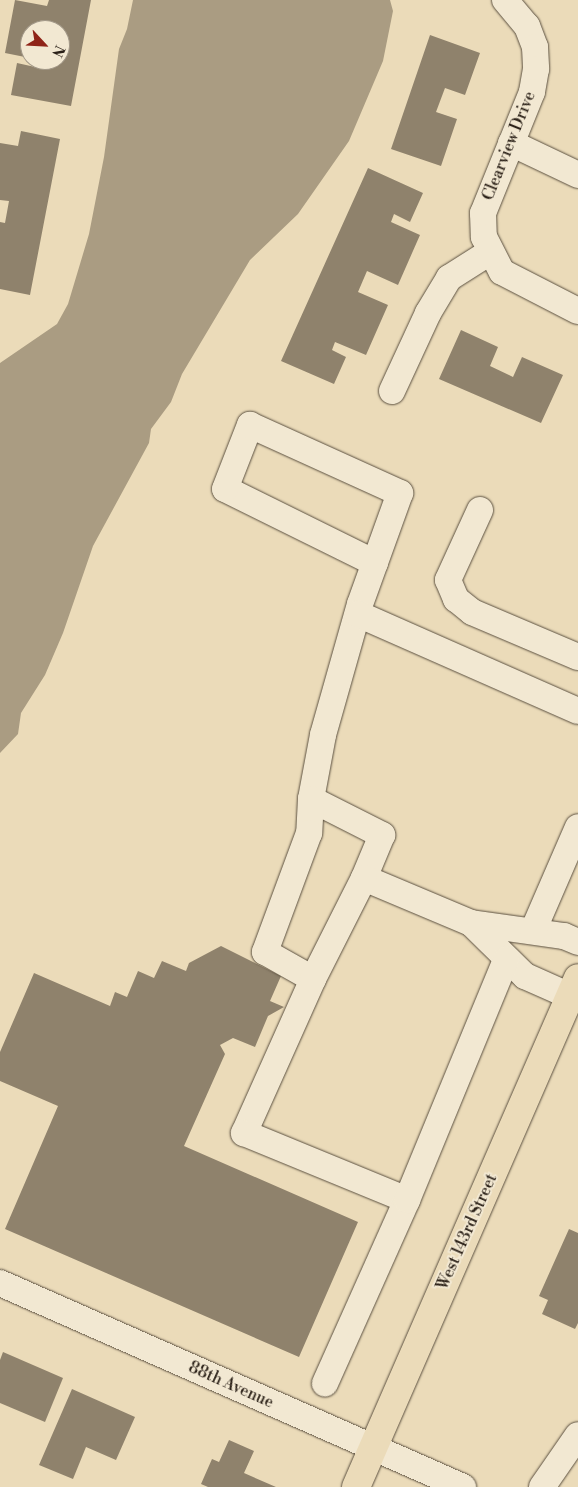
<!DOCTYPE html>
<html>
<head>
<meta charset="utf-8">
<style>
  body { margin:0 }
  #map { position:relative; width:578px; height:1487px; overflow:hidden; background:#ebdbb9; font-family:"Libre Bodoni",serif }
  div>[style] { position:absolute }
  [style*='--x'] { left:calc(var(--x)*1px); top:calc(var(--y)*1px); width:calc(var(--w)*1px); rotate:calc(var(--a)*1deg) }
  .water>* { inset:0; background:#aa9c82 }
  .building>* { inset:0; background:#8f826c }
  .roads { filter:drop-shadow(0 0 1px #5b5040) drop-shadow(0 0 1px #5b5040) }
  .minor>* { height:26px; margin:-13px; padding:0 13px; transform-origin:13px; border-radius:13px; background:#f2e8d2 }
  .major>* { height:28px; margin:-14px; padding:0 14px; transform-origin:14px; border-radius:14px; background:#ebdbb9 }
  span { translate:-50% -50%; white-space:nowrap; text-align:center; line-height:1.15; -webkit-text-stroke:4px #f2e8d2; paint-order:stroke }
  .street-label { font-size:16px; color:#2b2118 }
  .north { position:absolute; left:20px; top:20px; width:50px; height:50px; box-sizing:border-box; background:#f2e8d2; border:1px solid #a29888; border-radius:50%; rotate:115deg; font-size:14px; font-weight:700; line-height:20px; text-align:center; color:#2b2118 }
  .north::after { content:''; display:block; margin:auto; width:18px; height:22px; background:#8f2418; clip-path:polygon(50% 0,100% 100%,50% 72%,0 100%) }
</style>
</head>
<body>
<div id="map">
  <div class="water">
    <div style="clip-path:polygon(133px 0,390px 0,393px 11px,383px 61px,349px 141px,298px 214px,250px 260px,182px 374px,171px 402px,151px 429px,149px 443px,93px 546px,63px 633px,45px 675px,21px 713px,18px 734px,0 753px,0 363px,57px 324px,68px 304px,89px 234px,104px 157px,119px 49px,127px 29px)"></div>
  </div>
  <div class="building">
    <div style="clip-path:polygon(15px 0,47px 6px,49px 0,91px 0,71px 106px,11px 95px,17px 63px,35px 67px,36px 60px,60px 60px,60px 30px,30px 30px,30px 58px,5px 53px)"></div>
    <div style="clip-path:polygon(430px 35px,480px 53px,465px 95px,445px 88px,436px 112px,457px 119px,441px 166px,391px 149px)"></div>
    <div style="clip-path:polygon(21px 131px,60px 139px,30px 295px,0 289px,0 222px,5px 223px,9px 201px,0 200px,0 143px,18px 146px)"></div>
    <div style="clip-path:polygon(368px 168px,423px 193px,410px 222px,394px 214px,391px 222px,420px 235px,398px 285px,367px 271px,358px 292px,388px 305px,366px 355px,335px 342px,332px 350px,346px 357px,334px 384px,281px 361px)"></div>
    <div style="clip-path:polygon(461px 330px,498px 347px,490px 366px,513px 377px,522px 357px,563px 375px,541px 423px,439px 379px)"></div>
    <div style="clip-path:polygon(221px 946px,281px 976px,270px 1001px,284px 1007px,268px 1016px,255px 1047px,233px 1038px,220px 1045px,225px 1054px,184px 1146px,358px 1222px,299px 1357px,5px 1229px,58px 1106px,0 1081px,0 1052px,34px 973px,110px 1006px,115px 992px,127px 997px,138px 971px,154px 978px,162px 961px,186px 971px,189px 963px)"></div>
    <div style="clip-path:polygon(569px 1229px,578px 1233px,578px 1323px,575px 1329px,542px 1314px,548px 1300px,539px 1296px)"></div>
    <div style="clip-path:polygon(3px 1352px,63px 1378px,45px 1422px,0 1403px,0 1360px)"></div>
    <div style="clip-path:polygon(72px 1389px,135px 1417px,116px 1460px,86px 1447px,73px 1479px,39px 1465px)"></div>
    <div style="clip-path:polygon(229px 1440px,254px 1451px,244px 1473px,276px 1487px,208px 1487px,201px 1484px,212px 1459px,219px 1462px)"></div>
  </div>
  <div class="roads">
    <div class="minor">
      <div style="--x:505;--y:0;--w:34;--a:50"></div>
      <div style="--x:527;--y:26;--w:22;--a:69"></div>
      <div style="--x:535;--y:47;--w:22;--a:87"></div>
      <div style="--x:536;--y:69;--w:23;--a:100"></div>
      <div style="--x:532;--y:92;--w:131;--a:112"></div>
      <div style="--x:483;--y:213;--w:24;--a:88"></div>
      <div style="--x:484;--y:237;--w:39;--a:63"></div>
      <div style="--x:502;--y:272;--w:85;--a:27.2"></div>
      <div style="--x:511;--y:143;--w:74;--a:25.5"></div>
      <div style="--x:392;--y:391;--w:86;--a:-65.2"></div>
      <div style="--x:428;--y:313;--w:41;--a:-59"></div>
      <div style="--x:449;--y:278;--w:49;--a:-32.4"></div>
      <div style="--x:480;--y:510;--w:77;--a:114.6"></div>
      <div style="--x:448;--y:580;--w:21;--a:67"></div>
      <div style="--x:456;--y:599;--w:21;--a:39"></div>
      <div style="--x:472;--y:612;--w:115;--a:23"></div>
      <div style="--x:375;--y:563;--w:167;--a:-153.7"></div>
      <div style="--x:225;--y:489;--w:69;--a:-68.7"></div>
      <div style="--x:250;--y:425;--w:165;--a:24.4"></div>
      <div style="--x:400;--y:493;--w:118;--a:109.8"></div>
      <div style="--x:360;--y:604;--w:136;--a:105.8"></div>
      <div style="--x:323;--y:735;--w:65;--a:100.6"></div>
      <div style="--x:311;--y:799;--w:80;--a:26.9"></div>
      <div style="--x:382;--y:835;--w:47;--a:112.7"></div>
      <div style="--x:364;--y:878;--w:116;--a:22.8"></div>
      <div style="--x:471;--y:923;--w:94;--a:8"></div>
      <div style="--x:564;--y:936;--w:15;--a:23"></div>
      <div style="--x:358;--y:614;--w:240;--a:23.8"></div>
      <div style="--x:311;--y:799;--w:34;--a:93"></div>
      <div style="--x:309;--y:833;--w:127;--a:110.3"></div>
      <div style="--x:265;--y:952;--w:55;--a:29.4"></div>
      <div style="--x:313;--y:979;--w:169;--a:114.1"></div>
      <div style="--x:244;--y:1133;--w:176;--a:22.3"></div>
      <div style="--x:407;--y:1200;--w:201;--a:114.1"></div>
      <div style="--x:471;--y:923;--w:76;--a:44.5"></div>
      <div style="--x:525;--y:976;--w:49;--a:24"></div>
      <div style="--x:533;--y:931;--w:113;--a:-66.6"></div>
      <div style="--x:313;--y:979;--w:113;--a:-63.2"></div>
      <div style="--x:407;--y:1200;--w:260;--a:-67.6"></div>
      <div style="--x:0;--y:1283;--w:506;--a:23.78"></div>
      <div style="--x:542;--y:1487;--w:63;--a:-55.3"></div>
    </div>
    <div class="major">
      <div style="--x:356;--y:1487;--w:555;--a:-66.44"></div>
    </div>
  </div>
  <div class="street-label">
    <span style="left:509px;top:146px;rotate:-68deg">Clearview Drive</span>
    <span style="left:467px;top:1232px;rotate:-66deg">West 143rd Street</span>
    <span style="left:231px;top:1385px;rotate:24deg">88th Avenue</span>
  </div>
  <div class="north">N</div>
</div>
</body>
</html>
